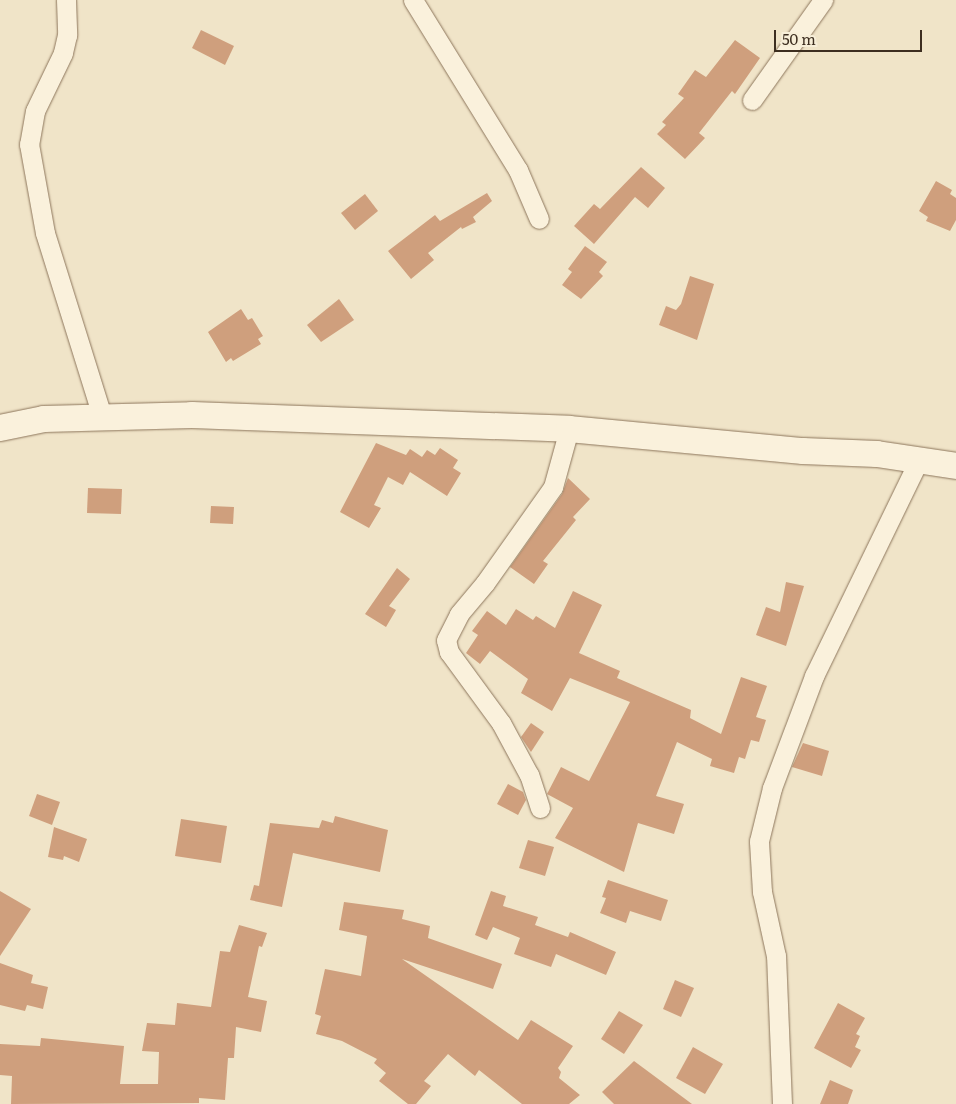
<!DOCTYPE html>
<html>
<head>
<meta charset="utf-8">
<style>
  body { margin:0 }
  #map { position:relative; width:956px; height:1104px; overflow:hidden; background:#f0e4c8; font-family:Literata,serif }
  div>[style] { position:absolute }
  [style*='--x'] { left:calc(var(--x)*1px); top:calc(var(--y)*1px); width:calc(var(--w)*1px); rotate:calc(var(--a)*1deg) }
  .building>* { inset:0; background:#cf9f7d }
  .roads { filter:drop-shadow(0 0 1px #8d765c) drop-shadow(0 0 1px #8d765c) }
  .street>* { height:19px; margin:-9.5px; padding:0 9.5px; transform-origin:9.5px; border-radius:9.5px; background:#faf1dc }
  .secondary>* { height:26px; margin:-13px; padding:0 13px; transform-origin:13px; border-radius:13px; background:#faf1dc }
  span { translate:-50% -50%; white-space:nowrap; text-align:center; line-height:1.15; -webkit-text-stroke:4px #f7eed8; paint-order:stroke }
  .scale { position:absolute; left:774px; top:30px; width:148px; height:22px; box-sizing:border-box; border:2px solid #3d2e20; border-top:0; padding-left:6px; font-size:15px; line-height:18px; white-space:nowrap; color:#3d2e20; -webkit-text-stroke:4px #f7eed8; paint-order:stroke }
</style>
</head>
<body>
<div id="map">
  <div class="building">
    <div style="clip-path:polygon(201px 30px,234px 46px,225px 65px,192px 48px)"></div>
    <div style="clip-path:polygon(735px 40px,760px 58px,735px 94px,732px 91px,699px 133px,705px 138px,685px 159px,657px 134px,666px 125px,662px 122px,684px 98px,678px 94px,695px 70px,706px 77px)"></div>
    <div style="clip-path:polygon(641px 167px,665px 188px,648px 208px,635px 197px,594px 244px,574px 226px,594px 204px,600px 209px)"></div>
    <div style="clip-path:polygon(936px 181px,952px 190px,950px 194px,956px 198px,956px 220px,950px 231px,926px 221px,928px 217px,919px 211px)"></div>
    <div style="clip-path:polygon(487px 193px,492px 201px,473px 217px,476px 222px,462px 229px,461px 227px,428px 253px,434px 260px,411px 279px,388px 251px,435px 215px,440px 221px)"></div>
    <div style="clip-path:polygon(365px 194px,378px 211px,355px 230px,341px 213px)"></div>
    <div style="clip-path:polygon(585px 246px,607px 262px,599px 272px,603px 276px,581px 299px,562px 285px,572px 272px,568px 269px)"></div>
    <div style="clip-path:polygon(690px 276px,714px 284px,697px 340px,659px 325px,666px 306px,676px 310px,681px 304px)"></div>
    <div style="clip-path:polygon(339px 299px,354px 320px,321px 342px,307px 325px)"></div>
    <div style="clip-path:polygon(241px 309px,248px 320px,252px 318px,263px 336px,258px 339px,261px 344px,233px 361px,231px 358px,226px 362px,208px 332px)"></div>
    <div style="clip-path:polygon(376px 443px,406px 455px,410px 449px,422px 457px,427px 450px,435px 455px,440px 448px,458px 460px,453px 468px,461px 473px,447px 496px,410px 472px,403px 485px,388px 477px,374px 505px,381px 508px,369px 528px,340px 512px)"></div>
    <div style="clip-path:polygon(568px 478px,590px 499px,573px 517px,576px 520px,543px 561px,548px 564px,534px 584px,510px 567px,562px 494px)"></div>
    <div style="clip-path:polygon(88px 488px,122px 489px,121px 514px,87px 513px)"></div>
    <div style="clip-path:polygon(211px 506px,234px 507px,233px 524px,210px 523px)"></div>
    <div style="clip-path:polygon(397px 568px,410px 579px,389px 606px,396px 610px,386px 627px,365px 614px)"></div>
    <div style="clip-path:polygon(786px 582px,804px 586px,786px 646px,756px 635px,766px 607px,780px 612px)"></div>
    <div style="clip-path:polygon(573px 591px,602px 605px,579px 653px,620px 671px,617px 678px,691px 710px,690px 718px,721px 734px,741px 677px,767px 686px,756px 717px,766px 720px,759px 742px,751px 740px,745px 759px,739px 757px,734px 773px,710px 766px,712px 759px,677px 742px,656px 796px,684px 804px,674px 834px,638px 823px,624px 872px,555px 838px,573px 808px,547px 794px,561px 767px,589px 781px,630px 702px,570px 678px,552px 711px,521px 693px,528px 679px,490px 651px,480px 664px,466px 653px,478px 635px,472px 631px,487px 611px,506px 625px,516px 609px,533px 620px,536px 616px,555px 628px)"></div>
    <div style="clip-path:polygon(531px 723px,544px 732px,531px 752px,521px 737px)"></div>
    <div style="clip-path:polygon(803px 743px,829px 751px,822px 776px,792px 767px)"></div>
    <div style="clip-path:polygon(508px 784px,523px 792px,526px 800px,518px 815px,497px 804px)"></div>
    <div style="clip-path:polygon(37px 794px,60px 802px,52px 825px,29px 816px)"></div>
    <div style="clip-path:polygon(335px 816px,388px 830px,380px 872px,293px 853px,282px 907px,250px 900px,254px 885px,259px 886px,270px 823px,319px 828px,322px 820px,333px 823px)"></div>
    <div style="clip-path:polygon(181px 819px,227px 826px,221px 863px,175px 856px)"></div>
    <div style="clip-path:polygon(54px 827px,87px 839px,79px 862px,64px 856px,63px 860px,48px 857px)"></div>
    <div style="clip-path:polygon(528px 840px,554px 847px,545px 876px,519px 868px)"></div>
    <div style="clip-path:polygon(608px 880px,668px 900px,661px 921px,630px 911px,626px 923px,600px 913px,606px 898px,602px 897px)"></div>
    <div style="clip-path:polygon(0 891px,31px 909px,0 956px)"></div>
    <div style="clip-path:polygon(491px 891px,506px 896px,503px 906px,538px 917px,535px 925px,568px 937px,570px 932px,616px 952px,606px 975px,556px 954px,551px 967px,514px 954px,520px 938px,493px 927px,487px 940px,475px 935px)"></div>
    <div style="clip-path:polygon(344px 902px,404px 910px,402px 919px,430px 926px,428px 938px,502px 964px,493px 989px,402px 959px,518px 1040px,531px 1020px,573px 1046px,558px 1068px,561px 1072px,559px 1078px,580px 1095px,569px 1104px,522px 1104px,479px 1070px,475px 1076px,448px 1054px,424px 1081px,431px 1086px,416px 1104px,408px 1104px,379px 1081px,386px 1073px,374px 1063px,377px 1059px,342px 1041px,316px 1034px,321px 1016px,315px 1014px,325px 969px,361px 976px,367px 936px,339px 930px)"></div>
    <div style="clip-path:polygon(239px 925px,267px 933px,262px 947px,259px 946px,248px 997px,267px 1001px,261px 1032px,236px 1027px,234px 1058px,228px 1058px,225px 1100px,199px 1098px,199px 1103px,11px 1104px,12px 1076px,0 1075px,0 1044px,40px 1046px,41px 1038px,124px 1046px,120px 1084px,158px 1084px,159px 1052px,142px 1051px,147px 1023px,175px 1025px,177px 1003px,211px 1007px,220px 951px,230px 952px)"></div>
    <div style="clip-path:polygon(0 963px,33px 975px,31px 983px,48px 987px,43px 1009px,27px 1005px,25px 1011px,0 1005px)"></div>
    <div style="clip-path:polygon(675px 980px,694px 988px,681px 1017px,663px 1009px)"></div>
    <div style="clip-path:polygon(838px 1003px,865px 1018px,856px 1034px,860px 1036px,855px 1047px,861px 1050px,851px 1068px,814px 1048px)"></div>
    <div style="clip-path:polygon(619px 1011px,643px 1025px,624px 1054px,601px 1039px)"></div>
    <div style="clip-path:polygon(693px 1047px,723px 1064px,705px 1094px,676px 1078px)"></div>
    <div style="clip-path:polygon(634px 1061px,692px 1104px,614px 1104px,602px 1092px)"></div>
    <div style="clip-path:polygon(830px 1080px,853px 1090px,848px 1104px,820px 1104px)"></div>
  </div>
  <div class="roads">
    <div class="street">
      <div style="--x:66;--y:0;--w:35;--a:88"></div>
      <div style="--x:67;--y:35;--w:18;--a:103"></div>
      <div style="--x:63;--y:53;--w:64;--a:115.8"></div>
      <div style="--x:35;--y:111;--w:34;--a:100"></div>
      <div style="--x:29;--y:144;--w:90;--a:79.8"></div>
      <div style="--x:45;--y:233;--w:192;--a:72.7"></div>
      <div style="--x:413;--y:0;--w:200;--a:58.3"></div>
      <div style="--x:518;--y:170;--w:53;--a:66.8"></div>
      <div style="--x:752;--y:100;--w:123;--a:-54.6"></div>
      <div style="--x:540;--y:808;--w:35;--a:-108"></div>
      <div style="--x:529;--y:775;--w:59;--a:-118.3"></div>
      <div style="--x:501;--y:723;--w:88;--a:-126.2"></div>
      <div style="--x:449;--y:652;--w:12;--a:-104"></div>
      <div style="--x:446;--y:640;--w:29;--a:-63"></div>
      <div style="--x:459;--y:614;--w:40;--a:-50"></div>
      <div style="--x:485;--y:583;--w:118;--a:-54.7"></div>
      <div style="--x:553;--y:487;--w:60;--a:-74.6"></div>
      <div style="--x:782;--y:1104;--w:148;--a:-92.3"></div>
      <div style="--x:776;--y:956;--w:66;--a:-102.3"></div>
      <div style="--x:762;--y:892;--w:51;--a:-93.4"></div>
      <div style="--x:759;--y:841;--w:55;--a:-76.2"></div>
      <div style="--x:772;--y:788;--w:120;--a:-69.4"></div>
      <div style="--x:814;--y:676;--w:238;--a:-64.1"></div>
    </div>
    <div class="secondary">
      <div style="--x:0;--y:428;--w:45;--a:-11.6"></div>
      <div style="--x:44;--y:419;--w:148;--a:-1.5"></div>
      <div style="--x:192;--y:415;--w:377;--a:2.1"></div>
      <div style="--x:569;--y:429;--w:235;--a:5.4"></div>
      <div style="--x:803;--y:451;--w:74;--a:2.3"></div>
      <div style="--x:877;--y:454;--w:80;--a:8.6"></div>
    </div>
  </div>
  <div class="scale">50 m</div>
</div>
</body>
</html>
